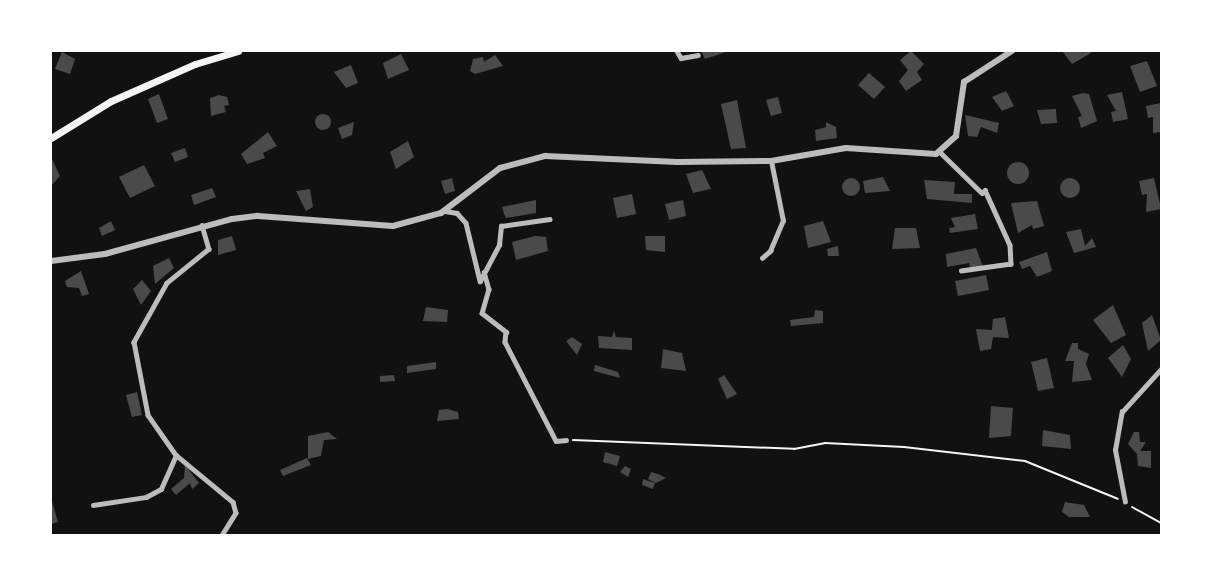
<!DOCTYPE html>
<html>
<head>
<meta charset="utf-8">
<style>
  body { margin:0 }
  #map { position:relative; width:1212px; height:586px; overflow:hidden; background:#111; font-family:"Archivo Narrow",sans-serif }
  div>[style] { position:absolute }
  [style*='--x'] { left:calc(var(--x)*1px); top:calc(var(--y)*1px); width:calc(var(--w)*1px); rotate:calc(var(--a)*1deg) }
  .building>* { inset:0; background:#4a4a4a }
  .round { border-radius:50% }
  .path>* { height:2px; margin:-1px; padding:0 1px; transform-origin:1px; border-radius:1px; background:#f5f5f5 }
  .minor>* { height:4.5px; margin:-2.25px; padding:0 2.25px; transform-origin:2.25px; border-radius:2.25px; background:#bcbcbc }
  .tertiary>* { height:6px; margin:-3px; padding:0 3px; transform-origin:3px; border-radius:3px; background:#bcbcbc }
  .secondary>* { height:7px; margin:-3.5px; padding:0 3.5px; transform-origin:3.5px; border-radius:3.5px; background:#f5f5f5 }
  span { translate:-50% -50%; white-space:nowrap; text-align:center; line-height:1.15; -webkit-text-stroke:7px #fff; paint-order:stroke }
  .frame { position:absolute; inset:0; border:52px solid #fff; pointer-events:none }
</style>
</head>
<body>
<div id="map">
  <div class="building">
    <div style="clip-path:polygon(701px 51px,729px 51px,705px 59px)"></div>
    <div style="clip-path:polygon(911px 51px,924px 64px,917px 72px,922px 80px,906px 91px,899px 81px,908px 70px,900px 60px)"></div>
    <div style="clip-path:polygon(1062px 51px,1090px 51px,1091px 53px,1072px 64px)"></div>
    <div style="clip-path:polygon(62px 52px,75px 59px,70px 74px,55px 69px)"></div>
    <div style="clip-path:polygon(401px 54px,409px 70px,388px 79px,383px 63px)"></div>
    <div style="clip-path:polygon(495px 55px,503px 66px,475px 74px,470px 71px,473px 59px,483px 57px,484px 62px)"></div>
    <div style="clip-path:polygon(1147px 61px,1157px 86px,1140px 92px,1130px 66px)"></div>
    <div style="clip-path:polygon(351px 65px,358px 83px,346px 88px,334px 72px)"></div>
    <div style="clip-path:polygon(869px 73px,885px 87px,874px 99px,858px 85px)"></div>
    <div style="clip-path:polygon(1006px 91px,1014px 106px,1002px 111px,992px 97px)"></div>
    <div style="clip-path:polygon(1122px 92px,1128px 119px,1113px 122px,1111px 112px,1116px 111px,1107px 95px)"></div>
    <div style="clip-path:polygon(1083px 93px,1089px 94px,1097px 121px,1081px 128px,1078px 117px,1082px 116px,1072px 96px)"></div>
    <div style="clip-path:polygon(159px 94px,168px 119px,157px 123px,148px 99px)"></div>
    <div style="clip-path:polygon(219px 95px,227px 97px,229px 105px,224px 106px,226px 112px,211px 116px,210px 98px)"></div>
    <div style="clip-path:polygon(778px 97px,782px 113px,771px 116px,766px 100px)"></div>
    <div style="clip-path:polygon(737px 100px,746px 148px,731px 149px,721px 104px)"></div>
    <div style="clip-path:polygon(1161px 103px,1161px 132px,1153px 133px,1153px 117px,1148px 118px,1146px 106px)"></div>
    <div style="clip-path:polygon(1056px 109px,1057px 123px,1041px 124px,1037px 110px)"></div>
    <div class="round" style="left:315px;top:114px;width:16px;height:16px"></div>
    <div style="clip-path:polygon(965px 115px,999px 123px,997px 133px,981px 127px,977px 137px,968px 136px)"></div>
    <div style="clip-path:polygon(354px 122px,352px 135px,342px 139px,338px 128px)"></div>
    <div style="clip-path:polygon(826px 122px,836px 127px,837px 138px,816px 141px,815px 130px,826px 127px)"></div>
    <div style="clip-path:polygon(268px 132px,277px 146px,263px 153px,265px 158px,247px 164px,241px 154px)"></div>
    <div style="clip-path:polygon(408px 141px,414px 157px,396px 169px,390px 152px)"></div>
    <div style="clip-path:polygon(185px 148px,188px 157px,175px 162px,171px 153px)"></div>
    <div style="clip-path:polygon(51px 157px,60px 176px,51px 186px)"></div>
    <div class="round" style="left:1007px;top:162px;width:22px;height:22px"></div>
    <div style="clip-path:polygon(144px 165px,155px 186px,130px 198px,119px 177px)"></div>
    <div style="clip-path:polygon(702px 170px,711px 189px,693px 193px,686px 174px)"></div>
    <div style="clip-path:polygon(883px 177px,890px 191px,865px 193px,863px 181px)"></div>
    <div class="round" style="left:1060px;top:178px;width:20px;height:20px"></div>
    <div style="clip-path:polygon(452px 178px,455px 191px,445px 194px,441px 181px)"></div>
    <div style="clip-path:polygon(1154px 178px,1161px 209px,1146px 212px,1147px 194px,1142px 195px,1139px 181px)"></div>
    <div class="round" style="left:842px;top:178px;width:18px;height:18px"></div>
    <div style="clip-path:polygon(924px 180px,955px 182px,954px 194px,972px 194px,972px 203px,927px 199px)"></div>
    <div style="clip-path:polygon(212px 188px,216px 197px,194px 205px,191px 195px)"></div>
    <div style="clip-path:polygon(310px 189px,313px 207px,306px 211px,296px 191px)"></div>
    <div style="clip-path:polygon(632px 194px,636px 214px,617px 218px,613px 198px)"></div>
    <div style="clip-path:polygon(536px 200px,536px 213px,506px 218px,504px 214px,502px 207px)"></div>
    <div style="clip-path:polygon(683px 200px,686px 216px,669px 220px,665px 204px)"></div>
    <div style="clip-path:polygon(1037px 201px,1044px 226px,1033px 229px,1032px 225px,1018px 233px,1011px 203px)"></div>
    <div style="clip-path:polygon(975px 214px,978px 229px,950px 233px,949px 228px,955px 227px,951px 218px)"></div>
    <div style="clip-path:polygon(111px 221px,115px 230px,102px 236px,99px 228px)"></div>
    <div style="clip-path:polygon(823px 221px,831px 242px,808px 248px,804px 226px)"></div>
    <div style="clip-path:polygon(895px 228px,916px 228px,920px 248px,892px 249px)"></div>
    <div style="clip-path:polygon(1081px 229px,1085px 246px,1092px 238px,1096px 247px,1074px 253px,1066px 232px)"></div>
    <div style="clip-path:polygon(232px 236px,236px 250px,218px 255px,218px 240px)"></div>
    <div style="clip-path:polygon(535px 236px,546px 237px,548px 251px,516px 260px,512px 242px)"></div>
    <div style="clip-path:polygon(645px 236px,665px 236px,665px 252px,646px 250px)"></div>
    <div style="clip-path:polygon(838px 246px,839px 256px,828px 256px,827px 249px)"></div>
    <div style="clip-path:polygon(976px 248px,983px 267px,970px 268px,969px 263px,947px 267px,946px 254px)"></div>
    <div style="clip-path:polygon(1047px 252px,1052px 271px,1037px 277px,1030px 266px,1022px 269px,1019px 262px)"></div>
    <div style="clip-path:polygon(169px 258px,174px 268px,155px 284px,153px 266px)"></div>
    <div style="clip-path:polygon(81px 271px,89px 294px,82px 296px,79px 288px,67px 287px,65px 281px)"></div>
    <div style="clip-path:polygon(986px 275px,989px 290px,958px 296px,955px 281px)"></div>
    <div style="clip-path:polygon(142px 280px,151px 291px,141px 305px,133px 289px)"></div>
    <div style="clip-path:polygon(1113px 305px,1126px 335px,1111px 343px,1093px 320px)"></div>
    <div style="clip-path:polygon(426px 307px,448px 310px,447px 322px,423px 321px)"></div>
    <div style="clip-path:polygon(815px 310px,823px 311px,823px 323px,791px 326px,790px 320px,814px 317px)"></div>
    <div style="clip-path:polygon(1152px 315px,1161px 340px,1148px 351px,1142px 323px)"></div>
    <div style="clip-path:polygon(1005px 317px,1009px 338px,993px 337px,991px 349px,980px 351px,976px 329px,992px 330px,993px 319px)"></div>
    <div style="clip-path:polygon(614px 331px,616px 337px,632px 338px,632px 350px,599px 348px,598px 336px,612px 337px)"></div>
    <div style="clip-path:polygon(572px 337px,582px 344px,577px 355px,566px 341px)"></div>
    <div style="clip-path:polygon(1072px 343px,1078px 343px,1078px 349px,1089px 354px,1086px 364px,1092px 380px,1072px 382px,1074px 361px,1065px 361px)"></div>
    <div style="clip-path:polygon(1123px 345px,1131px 359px,1122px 377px,1108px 358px)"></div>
    <div style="clip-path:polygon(663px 349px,682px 353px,686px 371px,661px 368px)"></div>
    <div style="clip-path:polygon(1047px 358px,1054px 388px,1038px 391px,1031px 362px)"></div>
    <div style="clip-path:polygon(436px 362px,436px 369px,407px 373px,407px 366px)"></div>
    <div style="clip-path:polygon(595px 365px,618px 372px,620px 378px,594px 371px)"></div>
    <div style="clip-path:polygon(394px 375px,395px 381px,380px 382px,380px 376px)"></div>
    <div style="clip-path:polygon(724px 375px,737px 394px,727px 399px,718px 379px)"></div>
    <div style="clip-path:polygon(137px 392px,142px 415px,132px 417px,126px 395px)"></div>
    <div style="clip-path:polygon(991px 406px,1013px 408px,1011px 436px,989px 438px)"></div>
    <div style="clip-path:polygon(448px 409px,458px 412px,459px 419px,437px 421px,439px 410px)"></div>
    <div style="clip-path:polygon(1043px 430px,1070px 435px,1071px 449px,1042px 446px)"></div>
    <div style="clip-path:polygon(328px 432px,337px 439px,324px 440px,321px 456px,308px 459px,308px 436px)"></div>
    <div style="clip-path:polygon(1134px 432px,1139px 432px,1140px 442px,1146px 442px,1140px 451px,1151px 451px,1151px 468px,1138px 466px,1137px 454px,1128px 444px)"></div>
    <div style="clip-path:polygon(605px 452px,620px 456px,617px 466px,603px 462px)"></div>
    <div style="clip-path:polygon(307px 458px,311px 465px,283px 476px,280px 470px)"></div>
    <div style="clip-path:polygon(185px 465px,199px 483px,192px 489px,190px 483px,176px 495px,171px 489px,184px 478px)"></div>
    <div style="clip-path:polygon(625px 466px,631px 469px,628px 477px,620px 472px)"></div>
    <div style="clip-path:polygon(651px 472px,658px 474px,666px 478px,656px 483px,648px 479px)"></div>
    <div style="clip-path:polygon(643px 479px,655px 483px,653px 489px,642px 485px)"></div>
    <div style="clip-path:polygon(51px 498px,58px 522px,51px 524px)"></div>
    <div style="clip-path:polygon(1065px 502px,1084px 505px,1090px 517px,1069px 517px,1062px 512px)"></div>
  </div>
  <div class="path">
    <div style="--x:573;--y:440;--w:221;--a:2.3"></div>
    <div style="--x:794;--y:449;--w:32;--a:-11"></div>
    <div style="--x:825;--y:443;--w:79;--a:2.9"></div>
    <div style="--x:904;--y:447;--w:122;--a:6.6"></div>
    <div style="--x:1025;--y:461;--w:100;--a:22.2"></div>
    <div style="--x:1132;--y:507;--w:33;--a:29"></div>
  </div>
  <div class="minor">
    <div style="--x:677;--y:51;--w:8;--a:60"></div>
    <div style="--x:681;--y:58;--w:17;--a:-10"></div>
    <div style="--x:939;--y:151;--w:60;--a:44.3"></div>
    <div style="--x:982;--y:193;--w:4;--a:-45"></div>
    <div style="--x:985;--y:190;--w:60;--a:65.6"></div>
    <div style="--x:1010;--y:245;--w:19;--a:87"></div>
    <div style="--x:1011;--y:264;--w:50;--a:172"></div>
    <div style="--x:445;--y:211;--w:12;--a:9"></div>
    <div style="--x:457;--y:213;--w:13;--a:48"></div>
    <div style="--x:466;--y:223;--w:60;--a:76.4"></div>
    <div style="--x:480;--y:281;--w:41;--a:-62.2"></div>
    <div style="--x:499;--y:245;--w:19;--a:-84"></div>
    <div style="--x:501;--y:226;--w:49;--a:-8.1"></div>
    <div style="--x:202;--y:225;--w:25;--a:74"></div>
    <div style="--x:209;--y:249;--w:54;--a:141"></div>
    <div style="--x:167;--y:283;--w:68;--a:119.2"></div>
    <div style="--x:134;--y:342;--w:74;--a:79.1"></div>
    <div style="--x:148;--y:415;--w:49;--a:55"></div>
    <div style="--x:176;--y:455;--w:74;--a:39.5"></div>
    <div style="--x:233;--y:502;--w:11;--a:75"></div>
    <div style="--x:236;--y:513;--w:26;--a:122"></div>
    <div style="--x:762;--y:258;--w:11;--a:-41"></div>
    <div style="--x:770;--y:251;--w:33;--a:-67"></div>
    <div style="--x:783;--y:221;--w:61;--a:-101.3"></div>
    <div style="--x:484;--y:272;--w:18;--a:74"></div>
    <div style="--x:489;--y:289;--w:25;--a:106"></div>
    <div style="--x:482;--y:313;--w:31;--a:38"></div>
    <div style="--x:506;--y:332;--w:10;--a:96"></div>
    <div style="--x:505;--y:342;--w:111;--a:62.7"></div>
    <div style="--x:556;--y:441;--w:10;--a:-6"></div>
    <div style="--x:1125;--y:502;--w:53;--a:-100.9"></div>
    <div style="--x:1115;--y:450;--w:39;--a:-80"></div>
    <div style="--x:1122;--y:412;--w:58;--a:-47.8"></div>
    <div style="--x:93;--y:505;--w:54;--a:-8.6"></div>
    <div style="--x:146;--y:497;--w:17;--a:-28"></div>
    <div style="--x:161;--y:489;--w:37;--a:-66"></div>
  </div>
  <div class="tertiary">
    <div style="--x:51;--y:261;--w:54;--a:-7.4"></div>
    <div style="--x:105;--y:254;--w:132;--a:-15.4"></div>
    <div style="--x:232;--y:219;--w:26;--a:-7"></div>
    <div style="--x:258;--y:216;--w:135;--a:4.2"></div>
    <div style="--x:393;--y:226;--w:50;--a:-15.2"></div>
    <div style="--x:441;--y:213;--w:74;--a:-37.3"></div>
    <div style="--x:500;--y:168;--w:47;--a:-14.9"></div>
    <div style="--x:545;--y:156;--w:132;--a:2.6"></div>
    <div style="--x:677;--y:162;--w:94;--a:-0.6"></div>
    <div style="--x:771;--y:161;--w:76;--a:-9.8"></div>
    <div style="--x:846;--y:148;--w:90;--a:3.8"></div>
    <div style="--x:936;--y:154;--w:27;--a:-42"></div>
    <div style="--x:956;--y:136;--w:55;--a:-81.6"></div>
    <div style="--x:964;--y:82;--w:57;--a:-32.9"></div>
  </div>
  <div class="secondary">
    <div style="--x:51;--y:138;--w:70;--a:-31.7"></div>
    <div style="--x:111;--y:101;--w:92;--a:-23.8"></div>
    <div style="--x:195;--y:64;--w:45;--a:-16.8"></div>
  </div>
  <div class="frame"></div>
</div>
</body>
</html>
